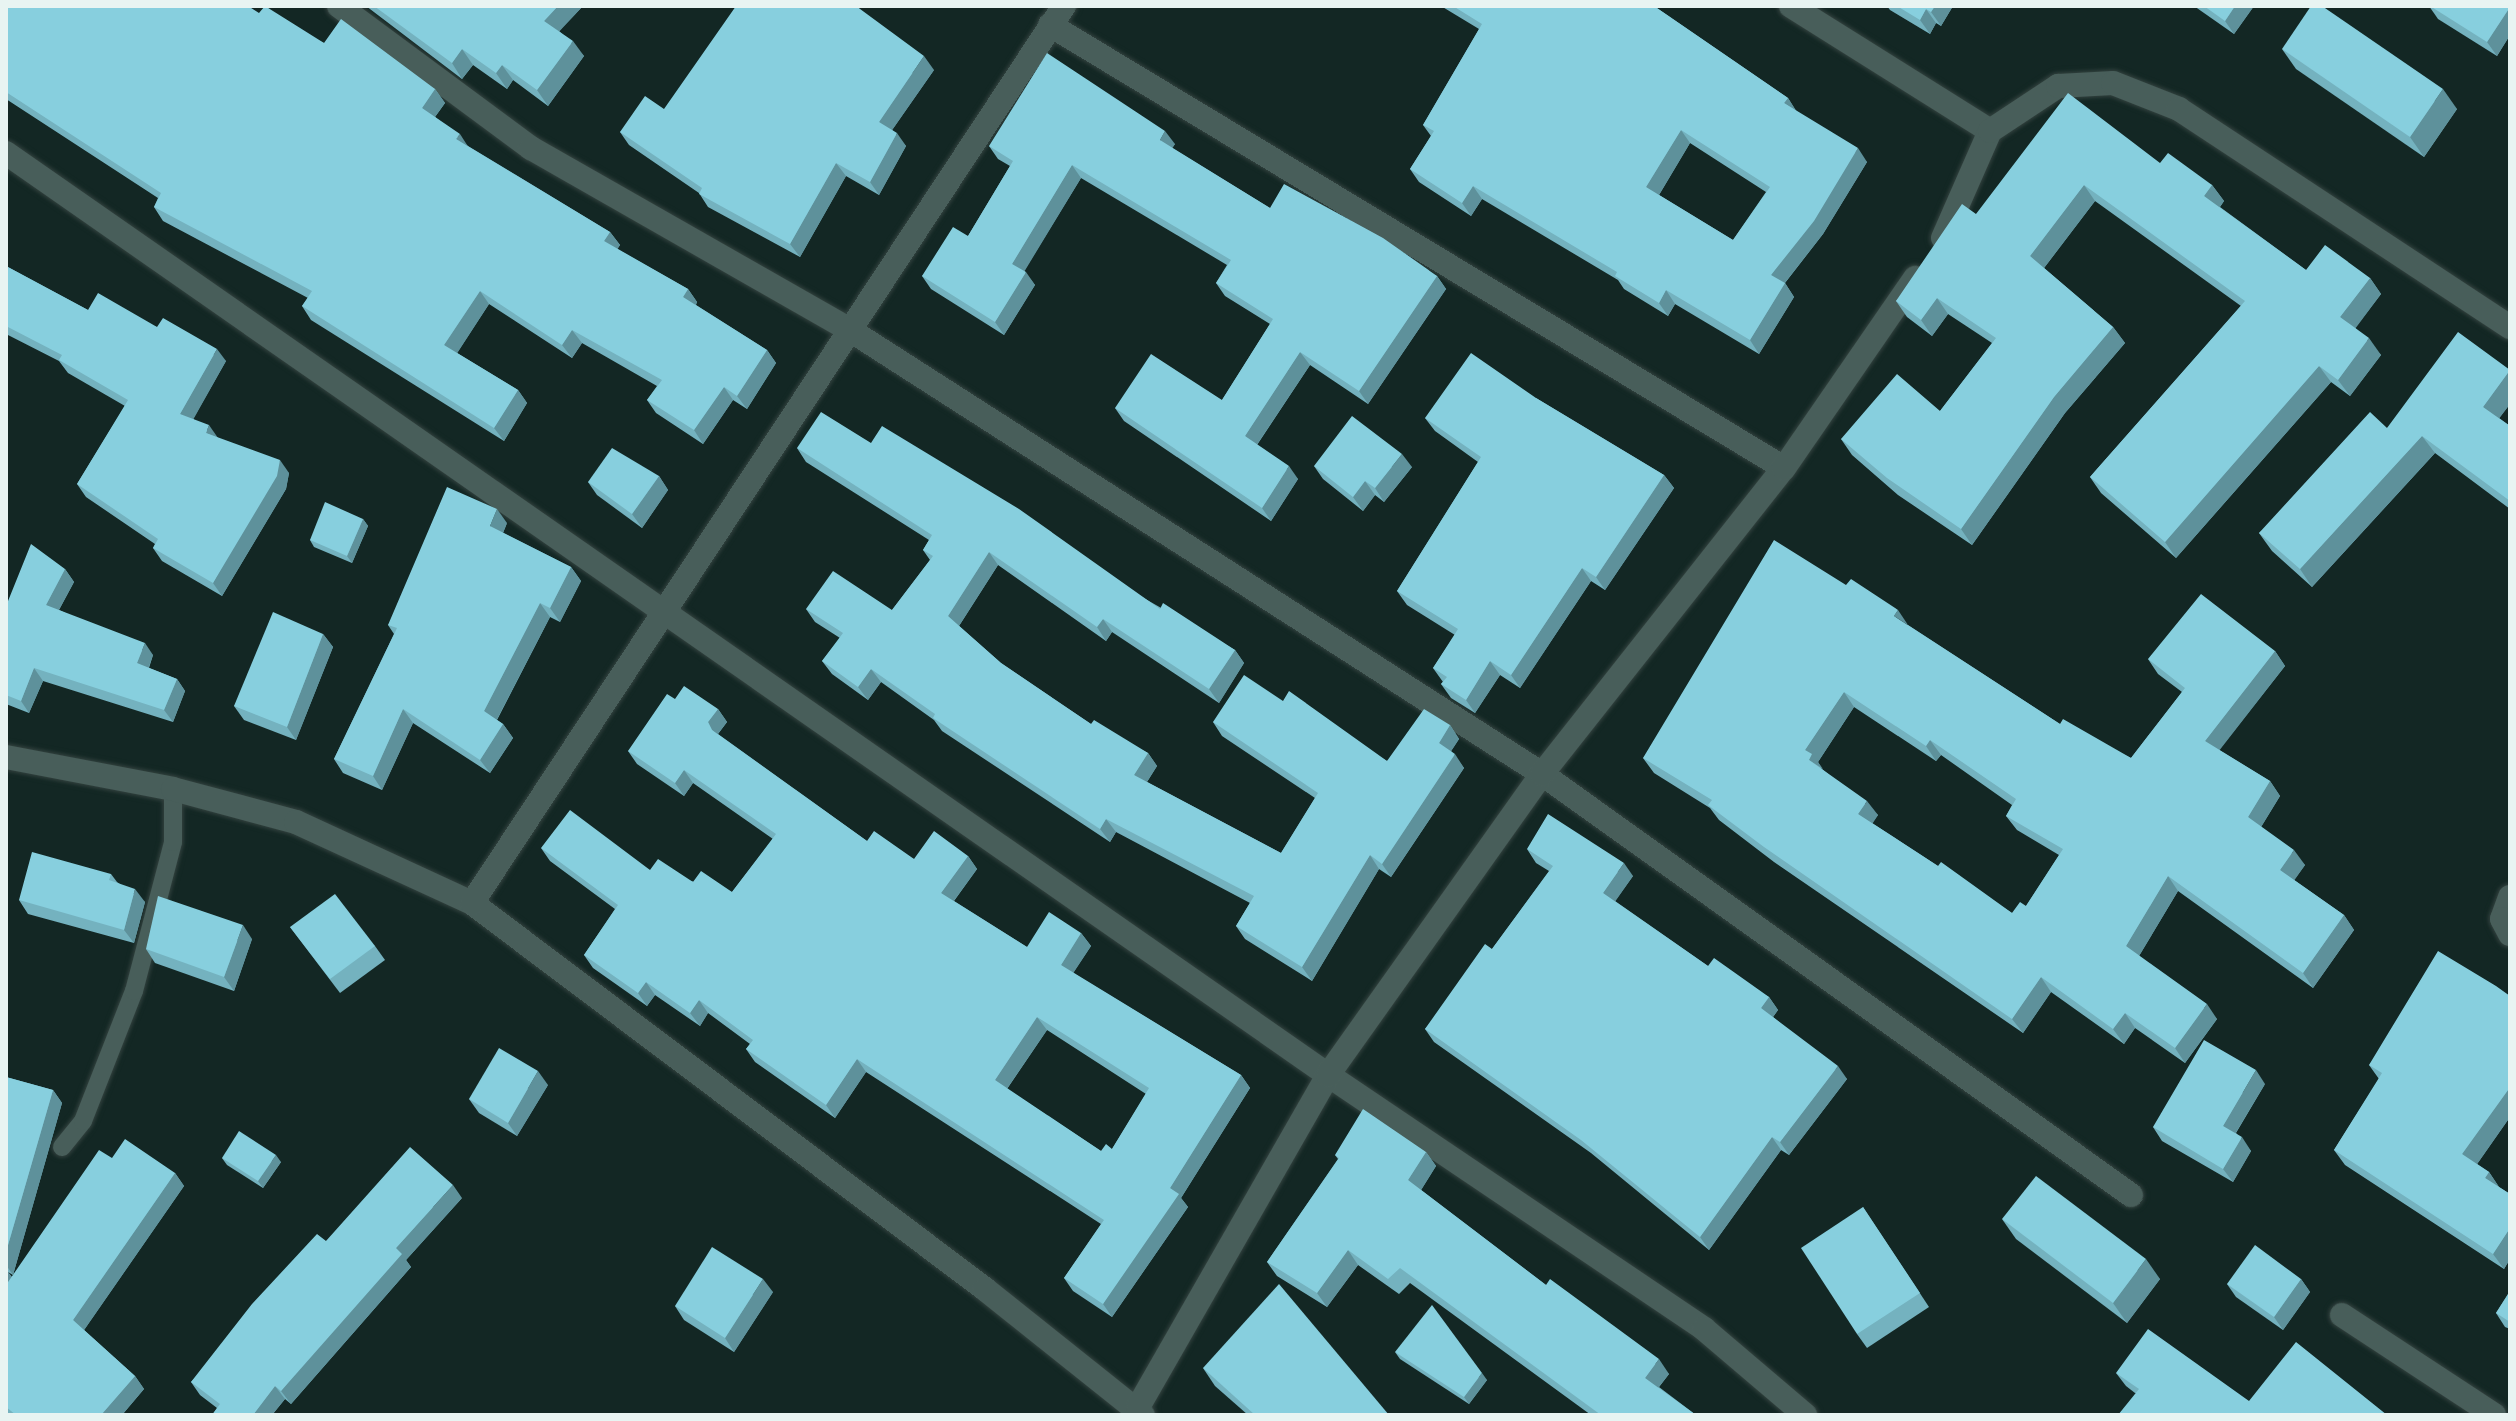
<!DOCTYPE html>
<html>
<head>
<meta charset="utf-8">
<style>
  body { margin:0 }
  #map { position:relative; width:2516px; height:1421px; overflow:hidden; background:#132724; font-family:Arial,sans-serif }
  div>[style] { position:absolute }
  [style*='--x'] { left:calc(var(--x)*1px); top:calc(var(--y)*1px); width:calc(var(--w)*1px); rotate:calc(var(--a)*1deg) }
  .roads { filter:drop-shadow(0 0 2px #33423f) drop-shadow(0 0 2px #33423f) }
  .lane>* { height:18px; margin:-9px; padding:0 9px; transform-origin:9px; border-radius:9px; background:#485e5a }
  .street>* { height:24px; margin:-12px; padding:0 12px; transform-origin:12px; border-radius:12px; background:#485e5a }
  .wall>* { inset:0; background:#74b2bf }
  .shaded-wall>* { inset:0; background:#5e919b }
  .building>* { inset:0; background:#87cfde }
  span { translate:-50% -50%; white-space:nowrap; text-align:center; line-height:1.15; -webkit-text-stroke:8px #132724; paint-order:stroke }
  .frame { position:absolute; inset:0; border:8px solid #e8f4f2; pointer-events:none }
</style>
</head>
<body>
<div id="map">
  <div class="roads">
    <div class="lane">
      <div style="--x:62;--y:1147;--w:33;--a:-51"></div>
      <div style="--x:83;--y:1121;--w:140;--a:-68.6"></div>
      <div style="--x:134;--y:991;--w:154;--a:-75.3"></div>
      <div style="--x:173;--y:842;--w:53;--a:-90"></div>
    </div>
    <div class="street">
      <div style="--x:339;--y:6;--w:239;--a:36.5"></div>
      <div style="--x:531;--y:148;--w:367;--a:29.7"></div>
      <div style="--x:850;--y:330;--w:822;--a:32.68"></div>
      <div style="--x:1542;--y:774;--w:724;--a:35.56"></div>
      <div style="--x:1791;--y:6;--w:235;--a:32.1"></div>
      <div style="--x:1050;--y:25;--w:857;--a:31.11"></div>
      <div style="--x:6;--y:153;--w:1612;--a:34.89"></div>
      <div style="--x:1328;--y:1075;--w:454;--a:34"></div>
      <div style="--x:1704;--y:1329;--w:133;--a:40.4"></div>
      <div style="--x:1943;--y:238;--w:117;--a:-66.3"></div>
      <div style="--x:1990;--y:131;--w:82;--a:-33.5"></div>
      <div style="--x:2058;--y:86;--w:55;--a:-3.1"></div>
      <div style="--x:2113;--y:83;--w:71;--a:21.5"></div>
      <div style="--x:2179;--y:109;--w:396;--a:33.4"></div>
      <div style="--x:6;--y:757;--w:170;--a:10.8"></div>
      <div style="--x:173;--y:789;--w:127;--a:15"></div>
      <div style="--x:296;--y:822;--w:194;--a:24.7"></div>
      <div style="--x:472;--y:903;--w:642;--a:36.96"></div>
      <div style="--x:985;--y:1289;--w:202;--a:38.6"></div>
      <div style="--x:2510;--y:897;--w:23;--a:110"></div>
      <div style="--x:2502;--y:919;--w:17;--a:62"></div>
      <div style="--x:472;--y:903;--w:1075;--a:-56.58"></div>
      <div style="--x:2342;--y:1315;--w:182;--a:33.3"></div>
      <div style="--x:1138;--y:1407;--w:383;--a:-60.2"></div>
      <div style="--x:1328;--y:1075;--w:369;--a:-54.6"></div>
      <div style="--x:1542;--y:774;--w:390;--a:-51.7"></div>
      <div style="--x:1784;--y:468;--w:231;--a:-55.4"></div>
    </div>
  </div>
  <div class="wall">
    <div style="clip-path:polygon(6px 6px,259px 13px,324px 43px,435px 89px,445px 103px,435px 117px,468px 146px,610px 232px,620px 245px,617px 249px,688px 289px,697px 302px,696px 305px,767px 350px,776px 363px,747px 409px,733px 400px,703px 444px,656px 413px,647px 400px,657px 386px,582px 343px,572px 358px,489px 304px,457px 353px,518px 390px,527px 403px,504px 441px,311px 320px,302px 306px,308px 298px,163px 221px,154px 207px,158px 198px,6px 99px)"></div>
    <div style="clip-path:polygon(366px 6px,583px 6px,559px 31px,584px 56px,548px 106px,513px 80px,507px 89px,473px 65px,462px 79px)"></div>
    <div style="clip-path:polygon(evenodd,1441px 6px,1654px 6px,1788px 98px,1796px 111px,1867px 162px,1823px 234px,1785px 283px,1794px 297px,1759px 354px,1675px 304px,1668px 316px,1624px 289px,1618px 280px,1482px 199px,1471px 216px,1419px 182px,1410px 169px,1431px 136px,1423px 125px,1479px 29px,1441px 6px,1690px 143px,1766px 192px,1733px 240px,1659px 195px,1690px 143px)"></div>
    <div style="clip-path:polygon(1887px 6px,1953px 6px,1941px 26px,1936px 23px,1930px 34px,1890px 10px)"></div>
    <div style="clip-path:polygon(2194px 6px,2254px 6px,2234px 34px)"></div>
    <div style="clip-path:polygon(2429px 6px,2510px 6px,2510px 35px,2497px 56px,2438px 19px)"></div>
    <div style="clip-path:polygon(2282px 49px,2457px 109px,2424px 157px,2296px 69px)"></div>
    <div style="clip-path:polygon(934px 70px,892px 130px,906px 146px,879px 195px,846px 176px,800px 257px,708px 207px,699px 193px,629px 145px,620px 132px,664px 109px)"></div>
    <div style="clip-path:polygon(1175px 144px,1172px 148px,1270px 208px,1437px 276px,1446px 289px,1368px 404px,1310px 365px,1257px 445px,1298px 479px,1271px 521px,1124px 421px,1115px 408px,1222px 400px,1270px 324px,1225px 296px,1216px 283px,1227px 265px,1081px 178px,1024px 271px,1035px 285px,1004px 335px,931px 289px,922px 276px,968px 236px,1010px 166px,998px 159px,989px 146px)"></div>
    <div style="clip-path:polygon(2160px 163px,2212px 185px,2224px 201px,2220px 207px,2306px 270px,2370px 278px,2381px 294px,2355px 328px,2381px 355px,2350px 396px,2331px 382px,2176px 558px,2101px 493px,2090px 477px,2241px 306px,2095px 201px,2044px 268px,2113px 327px,2125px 343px,2065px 413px,1972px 545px,1898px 495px,1852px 455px,1841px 439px,1940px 411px,1992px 343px,1948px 314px,1932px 336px,1907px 317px,1896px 301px,1976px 214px)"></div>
    <div style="clip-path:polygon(6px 266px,88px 310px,157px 327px,226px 361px,193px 419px,218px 438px,289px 473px,286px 489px,222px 596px,162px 561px,153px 548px,155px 544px,86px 497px,77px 484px,125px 406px,68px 373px,59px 361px,6px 334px)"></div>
    <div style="clip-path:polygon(2510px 371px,2510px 404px,2499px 418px,2510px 426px,2510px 509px,2435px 453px,2312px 587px,2272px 551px,2259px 533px,2387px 428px)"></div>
    <div style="clip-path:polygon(1536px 398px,1664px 475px,1674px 488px,1605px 590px,1591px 581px,1520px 688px,1500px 675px,1475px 713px,1451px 698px,1441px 684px,1443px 682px,1433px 668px,1455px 635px,1407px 605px,1397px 591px,1478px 462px,1435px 431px,1425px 418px)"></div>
    <div style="clip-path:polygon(871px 443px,1235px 650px,1244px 663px,1219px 703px,1112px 632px,1106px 641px,998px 565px,959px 626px,1001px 663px,1091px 724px,1148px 753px,1157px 766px,1147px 782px,1281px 853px,1315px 798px,1222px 736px,1213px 722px,1283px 701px,1387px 761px,1450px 725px,1459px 739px,1451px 751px,1464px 768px,1391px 877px,1379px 869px,1312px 981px,1245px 939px,1236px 926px,1250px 903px,1116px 832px,1110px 842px,942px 731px,934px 720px,881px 682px,868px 700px,832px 674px,822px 661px,840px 638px,815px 622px,806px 609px,892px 610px,930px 560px,923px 550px,929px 540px,806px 462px,797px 448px)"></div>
    <div style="clip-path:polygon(1314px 466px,1412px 467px,1384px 502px,1375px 495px,1363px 511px,1323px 479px)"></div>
    <div style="clip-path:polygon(659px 476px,668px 490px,642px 528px,597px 495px,588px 482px)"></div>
    <div style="clip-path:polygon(363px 519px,368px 526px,352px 563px,314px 547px,310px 540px)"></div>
    <div style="clip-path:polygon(507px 523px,503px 533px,571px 567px,581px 581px,560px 622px,550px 617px,497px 720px,503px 724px,513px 738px,490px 773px,413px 723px,382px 790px,343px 773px,334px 759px,394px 634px,388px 625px)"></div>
    <div style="clip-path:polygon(65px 569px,74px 582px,59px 610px,153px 655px,149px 668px,177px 679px,185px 691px,173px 722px,43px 681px,29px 713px,6px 704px,6px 606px)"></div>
    <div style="clip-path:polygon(evenodd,1908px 625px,2060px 724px,2131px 758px,2182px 692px,2158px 674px,2148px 659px,2275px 651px,2285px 666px,2219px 750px,2270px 781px,2280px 796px,2261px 827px,2305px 865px,2294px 880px,2344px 915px,2354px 930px,2313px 988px,2178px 891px,2139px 956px,2217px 1019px,2185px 1063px,2135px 1028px,2124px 1044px,2051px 992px,2023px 1033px,1774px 862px,1719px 820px,1710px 808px,1654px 773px,1643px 758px,1908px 625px,1854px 707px,1936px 761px,1941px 755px,2012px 805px,2006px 816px,2017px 830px,2059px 855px,2026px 906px,2012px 913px,1938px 866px,1872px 823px,1878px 815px,1822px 769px,1818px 762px,1854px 707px)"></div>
    <div style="clip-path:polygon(323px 634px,333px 647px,296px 740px,244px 720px,234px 706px)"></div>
    <div style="clip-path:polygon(evenodd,718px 709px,727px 722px,718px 734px,867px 841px,914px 859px,968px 856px,977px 869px,954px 901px,1027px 947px,1081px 933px,1091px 946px,1073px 973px,1241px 1075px,1250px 1088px,1181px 1198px,1188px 1207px,1112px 1317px,1073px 1291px,1064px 1278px,1101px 1224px,866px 1072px,835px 1118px,755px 1062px,746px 1049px,750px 1044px,708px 1013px,700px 1026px,655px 995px,647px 1006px,593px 968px,584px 955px,615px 909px,550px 861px,541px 848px,650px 870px,732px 892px,773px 839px,693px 783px,684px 796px,637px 764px,628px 751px,718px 709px,1047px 1030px,1146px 1094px,1112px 1149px,1101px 1151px,1007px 1089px,1047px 1030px)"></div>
    <div style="clip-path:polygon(1527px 849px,1633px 876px,1615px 901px,1708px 966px,1769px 997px,1778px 1010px,1773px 1017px,1847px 1079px,1789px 1155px,1781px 1150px,1709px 1250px,1591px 1153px,1434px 1042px,1425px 1029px,1492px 949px,1549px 871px,1536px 863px)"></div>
    <div style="clip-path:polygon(111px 874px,117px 882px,145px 902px,134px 943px,28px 914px,19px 900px)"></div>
    <div style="clip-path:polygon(290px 927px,375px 946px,385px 960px,340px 993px)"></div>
    <div style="clip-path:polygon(252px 939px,234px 991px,155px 963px,146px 949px)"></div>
    <div style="clip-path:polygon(2510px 996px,2510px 1117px,2477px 1164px,2489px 1172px,2499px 1187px,2510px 1194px,2510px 1259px,2504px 1269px,2345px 1165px,2334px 1150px,2379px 1079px,2369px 1065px)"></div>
    <div style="clip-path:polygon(6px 1077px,53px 1090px,62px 1103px,13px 1275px,8px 1272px,12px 1277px,112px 1158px,175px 1173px,184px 1186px,84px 1330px,135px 1376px,144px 1389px,122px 1415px,10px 1415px,6px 1412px)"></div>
    <div style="clip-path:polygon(2265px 1084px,2236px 1133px,2251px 1151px,2233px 1182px,2162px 1141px,2153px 1127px)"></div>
    <div style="clip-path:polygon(548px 1085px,517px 1136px,479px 1113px,469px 1099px)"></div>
    <div style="clip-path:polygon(1426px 1152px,1436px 1166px,1421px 1190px,1546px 1285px,1669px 1374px,1659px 1387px,1696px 1415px,1591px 1415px,1410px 1283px,1399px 1294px,1358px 1265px,1327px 1307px,1277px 1276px,1267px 1262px,1338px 1159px,1335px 1155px)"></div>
    <div style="clip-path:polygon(222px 1158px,281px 1162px,263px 1188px,227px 1165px)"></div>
    <div style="clip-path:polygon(462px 1198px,406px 1260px,411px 1267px,291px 1404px,285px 1399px,272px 1415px,212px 1415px,217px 1408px,200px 1395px,191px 1382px,326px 1241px)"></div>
    <div style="clip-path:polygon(1863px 1207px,1929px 1307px,1867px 1348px,1857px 1334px)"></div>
    <div style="clip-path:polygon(2002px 1219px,2160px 1279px,2127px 1323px,2016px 1239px)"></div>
    <div style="clip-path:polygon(2301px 1279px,2310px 1292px,2283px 1330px,2236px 1297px,2227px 1284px)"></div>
    <div style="clip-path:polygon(2510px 1291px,2510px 1329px,2505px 1327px,2496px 1313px)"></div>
    <div style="clip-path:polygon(773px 1292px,734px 1352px,684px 1320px,675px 1306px)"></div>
    <div style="clip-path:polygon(1395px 1352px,1487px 1380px,1469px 1404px,1400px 1359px)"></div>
    <div style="clip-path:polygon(1203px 1368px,1389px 1415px,1248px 1415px,1215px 1386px)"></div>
    <div style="clip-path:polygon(2116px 1373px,2249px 1401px,2135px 1393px,2126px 1386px)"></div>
  </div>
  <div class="shaded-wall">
    <div style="clip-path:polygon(558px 6px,583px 6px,555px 36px,544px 21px)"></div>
    <div style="clip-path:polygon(1935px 6px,1953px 6px,1941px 26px,1931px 12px)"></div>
    <div style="clip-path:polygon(2235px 6px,2254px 6px,2234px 34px,2225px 21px)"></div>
    <div style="clip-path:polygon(2510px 7px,2510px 35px,2497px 56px,2487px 42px)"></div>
    <div style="clip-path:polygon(1926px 9px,1936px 23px,1930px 34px,1920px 20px)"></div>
    <div style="clip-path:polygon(573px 41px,584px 56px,548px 106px,537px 90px)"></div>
    <div style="clip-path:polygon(462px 49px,473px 65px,462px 79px,452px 63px)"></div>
    <div style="clip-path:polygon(924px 56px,934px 70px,888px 136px,879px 122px)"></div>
    <div style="clip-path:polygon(502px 65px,513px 80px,507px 89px,496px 73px)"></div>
    <div style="clip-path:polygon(435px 89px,445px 103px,432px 121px,422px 108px)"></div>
    <div style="clip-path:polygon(2443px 89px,2457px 109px,2424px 157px,2410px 137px)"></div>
    <div style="clip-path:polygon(1788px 98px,1797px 112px,1784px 103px)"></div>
    <div style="clip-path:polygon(1681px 130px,1690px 143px,1656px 200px,1646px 187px)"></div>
    <div style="clip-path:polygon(1165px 131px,1175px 144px,1169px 153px,1160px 140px)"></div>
    <div style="clip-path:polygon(897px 133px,906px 146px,879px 195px,870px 182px)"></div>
    <div style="clip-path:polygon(460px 134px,469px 148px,456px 139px)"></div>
    <div style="clip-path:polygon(1858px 148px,1867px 162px,1823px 234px,1780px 289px,1771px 275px)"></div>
    <div style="clip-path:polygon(836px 163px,846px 176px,800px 257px,790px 244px)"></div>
    <div style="clip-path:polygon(1072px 165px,1081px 178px,1021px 277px,1012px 264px)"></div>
    <div style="clip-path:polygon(2084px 185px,2095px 201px,2041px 272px,2030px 256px)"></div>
    <div style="clip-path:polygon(2212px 185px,2224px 201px,2216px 212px,2204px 196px)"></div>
    <div style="clip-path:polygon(1473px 186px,1482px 199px,1471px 216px,1462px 203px)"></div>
    <div style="clip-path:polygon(610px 232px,620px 245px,614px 255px,604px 241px)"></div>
    <div style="clip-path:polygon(1026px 272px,1035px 285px,1004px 335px,995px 322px)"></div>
    <div style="clip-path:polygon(1437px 276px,1446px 289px,1368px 404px,1359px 391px)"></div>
    <div style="clip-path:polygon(2370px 278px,2381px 294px,2352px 333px,2340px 317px)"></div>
    <div style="clip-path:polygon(1785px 283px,1794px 297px,1759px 354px,1750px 340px)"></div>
    <div style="clip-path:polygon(688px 289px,697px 302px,692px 311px,683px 297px)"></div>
    <div style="clip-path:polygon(1666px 290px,1675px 304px,1668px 316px,1659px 303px)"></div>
    <div style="clip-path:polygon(480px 291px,489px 304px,454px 358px,444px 345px)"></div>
    <div style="clip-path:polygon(1937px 298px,1948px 314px,1932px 336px,1921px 320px)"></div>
    <div style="clip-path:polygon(2113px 327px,2125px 343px,2065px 413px,1972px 545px,1961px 529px,2054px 397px)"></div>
    <div style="clip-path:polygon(572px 330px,582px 343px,572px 358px,562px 345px)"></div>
    <div style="clip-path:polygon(2369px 338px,2381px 355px,2350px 396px,2338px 380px)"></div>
    <div style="clip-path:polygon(217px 349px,226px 361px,189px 427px,180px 414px)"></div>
    <div style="clip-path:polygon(767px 350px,776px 363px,747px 409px,737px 396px)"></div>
    <div style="clip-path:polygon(1300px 352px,1310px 365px,1254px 449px,1245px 436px)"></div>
    <div style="clip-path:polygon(2319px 366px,2331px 382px,2176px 558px,2165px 542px)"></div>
    <div style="clip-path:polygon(2510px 370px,2510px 404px,2495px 424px,2483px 407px)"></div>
    <div style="clip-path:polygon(724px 387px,733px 400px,703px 444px,694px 430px)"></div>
    <div style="clip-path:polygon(518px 390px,527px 403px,504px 441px,494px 428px)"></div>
    <div style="clip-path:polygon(209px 425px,218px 438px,206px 433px)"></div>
    <div style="clip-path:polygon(2422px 436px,2435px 453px,2312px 587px,2300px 569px)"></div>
    <div style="clip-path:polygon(1402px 454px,1412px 467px,1384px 502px,1375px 488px)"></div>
    <div style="clip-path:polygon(280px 460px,289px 473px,286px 489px,222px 596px,213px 583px)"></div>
    <div style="clip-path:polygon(1289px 466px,1298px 479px,1271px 521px,1262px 508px)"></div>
    <div style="clip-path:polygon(1664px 475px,1674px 488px,1605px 590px,1596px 577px)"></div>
    <div style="clip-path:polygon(659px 476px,668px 490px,642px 528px,632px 514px)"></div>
    <div style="clip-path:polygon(1365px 481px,1375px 495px,1363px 511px,1353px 497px)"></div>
    <div style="clip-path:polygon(497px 509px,507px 523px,500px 540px,490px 526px)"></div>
    <div style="clip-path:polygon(363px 519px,368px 526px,352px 563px,347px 556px)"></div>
    <div style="clip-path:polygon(989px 552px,998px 565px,957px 629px,948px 616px)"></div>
    <div style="clip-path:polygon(571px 567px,581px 581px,560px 622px,550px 608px)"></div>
    <div style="clip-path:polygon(1582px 568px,1591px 581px,1520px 688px,1511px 675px)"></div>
    <div style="clip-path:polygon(65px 569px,74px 582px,55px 617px,46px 605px)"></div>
    <div style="clip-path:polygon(540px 603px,550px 617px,494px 725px,484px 711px)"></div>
    <div style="clip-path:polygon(1898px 610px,1908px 625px,1894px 616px)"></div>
    <div style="clip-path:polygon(1103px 619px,1112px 632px,1106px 641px,1097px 627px)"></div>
    <div style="clip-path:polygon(323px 634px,333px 647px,296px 740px,287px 727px)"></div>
    <div style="clip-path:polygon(145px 643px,153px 655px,146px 675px,137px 663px)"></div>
    <div style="clip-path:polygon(1235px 650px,1244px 663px,1219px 703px,1209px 689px)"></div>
    <div style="clip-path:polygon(2275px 651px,2285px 666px,2215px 756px,2205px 741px)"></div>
    <div style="clip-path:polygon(1490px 661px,1500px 675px,1475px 713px,1466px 700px)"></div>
    <div style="clip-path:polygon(34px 668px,43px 681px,29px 713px,21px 701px)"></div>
    <div style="clip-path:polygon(871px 669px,881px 682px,868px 700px,858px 687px)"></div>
    <div style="clip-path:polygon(177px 679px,185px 691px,173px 722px,164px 710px)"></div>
    <div style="clip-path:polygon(1844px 692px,1854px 707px,1818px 762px,1823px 769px,1809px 760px,1805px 750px)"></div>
    <div style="clip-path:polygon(403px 709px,413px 723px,382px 790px,373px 776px)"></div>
    <div style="clip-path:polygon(718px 709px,727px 722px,717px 735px,712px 730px,708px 722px)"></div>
    <div style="clip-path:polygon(503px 724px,513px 738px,490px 773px,480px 760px)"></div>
    <div style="clip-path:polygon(1450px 725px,1459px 739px,1448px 756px,1439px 743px)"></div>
    <div style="clip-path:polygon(1930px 740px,1941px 755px,1936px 761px,1926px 746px)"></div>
    <div style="clip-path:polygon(1148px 753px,1157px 766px,1143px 788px,1134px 775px)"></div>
    <div style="clip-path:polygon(1455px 754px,1464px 768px,1391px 877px,1382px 864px)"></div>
    <div style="clip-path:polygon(684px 770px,693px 783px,684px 796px,675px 783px)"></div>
    <div style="clip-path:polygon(2270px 781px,2280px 796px,2258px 832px,2248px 817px)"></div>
    <div style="clip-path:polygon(1867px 801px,1878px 815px,1869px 829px,1858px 814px)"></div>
    <div style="clip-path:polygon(1106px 819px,1116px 832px,1110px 842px,1100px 829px)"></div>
    <div style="clip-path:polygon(2294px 850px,2305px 865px,2291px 885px,2280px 870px)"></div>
    <div style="clip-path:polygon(1370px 855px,1379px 869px,1312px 981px,1302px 967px)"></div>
    <div style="clip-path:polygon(968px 856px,977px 869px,950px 906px,941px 893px)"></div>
    <div style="clip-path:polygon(1624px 863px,1633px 876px,1612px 906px,1603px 893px)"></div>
    <div style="clip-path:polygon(2168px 876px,2178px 891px,2136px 961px,2126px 946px)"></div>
    <div style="clip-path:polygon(135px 889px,145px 902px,134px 943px,124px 930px)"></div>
    <div style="clip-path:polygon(2344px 915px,2354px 930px,2313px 988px,2303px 973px)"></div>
    <div style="clip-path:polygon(243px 925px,252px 939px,234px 991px,224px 977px)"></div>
    <div style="clip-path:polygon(1081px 933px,1091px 946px,1070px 978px,1061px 965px)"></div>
    <div style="clip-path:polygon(2041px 977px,2051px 992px,2023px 1033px,2012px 1019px)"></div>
    <div style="clip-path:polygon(646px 982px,655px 995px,647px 1006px,638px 993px)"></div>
    <div style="clip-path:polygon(1769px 997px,1778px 1010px,1770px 1021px,1761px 1008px)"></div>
    <div style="clip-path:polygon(699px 1000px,708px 1013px,700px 1026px,690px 1013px)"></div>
    <div style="clip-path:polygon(2207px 1004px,2217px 1019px,2185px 1063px,2175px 1048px)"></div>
    <div style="clip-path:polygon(2125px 1013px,2135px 1028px,2124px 1044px,2113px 1029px)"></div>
    <div style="clip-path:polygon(1037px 1017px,1047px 1030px,1004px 1093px,995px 1080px)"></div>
    <div style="clip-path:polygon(857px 1059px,866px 1072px,835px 1118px,826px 1105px)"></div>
    <div style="clip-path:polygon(1838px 1066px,1847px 1079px,1789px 1155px,1780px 1142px)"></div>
    <div style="clip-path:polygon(2256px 1070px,2265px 1084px,2232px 1139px,2223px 1126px)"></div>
    <div style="clip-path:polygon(538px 1071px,548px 1085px,517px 1136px,508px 1123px)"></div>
    <div style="clip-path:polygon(1241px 1075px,1250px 1088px,1181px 1198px,1188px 1207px,1112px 1317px,1103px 1304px,1170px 1188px)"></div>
    <div style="clip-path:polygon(53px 1090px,62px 1103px,13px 1275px,6px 1265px,6px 1252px)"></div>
    <div style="clip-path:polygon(2508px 1090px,2510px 1093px,2510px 1117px,2473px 1170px,2462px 1154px)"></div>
    <div style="clip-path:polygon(1772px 1137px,1781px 1150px,1709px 1250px,1700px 1237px)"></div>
    <div style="clip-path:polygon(2242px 1137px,2251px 1151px,2233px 1182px,2223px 1169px)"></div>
    <div style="clip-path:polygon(1426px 1152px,1436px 1166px,1418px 1195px,1408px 1180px)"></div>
    <div style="clip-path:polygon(276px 1155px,281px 1162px,263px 1188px,258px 1181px)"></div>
    <div style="clip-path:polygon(2489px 1172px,2499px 1187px,2485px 1178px)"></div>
    <div style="clip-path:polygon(175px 1173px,184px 1186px,82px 1333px,73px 1320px)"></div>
    <div style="clip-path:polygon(453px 1185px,462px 1198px,406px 1260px,411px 1267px,291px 1404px,281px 1391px,396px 1248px)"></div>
    <div style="clip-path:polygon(2510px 1228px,2510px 1259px,2504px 1269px,2493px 1254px)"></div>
    <div style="clip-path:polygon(1348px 1250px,1358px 1265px,1327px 1307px,1317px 1293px)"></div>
    <div style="clip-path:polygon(2146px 1259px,2160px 1279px,2127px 1323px,2113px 1303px)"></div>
    <div style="clip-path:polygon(6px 1269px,12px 1278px,6px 1299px)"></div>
    <div style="clip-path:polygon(763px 1279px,773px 1292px,734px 1352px,725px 1338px)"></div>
    <div style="clip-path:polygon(2301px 1279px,2310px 1292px,2283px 1330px,2274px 1317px)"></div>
    <div style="clip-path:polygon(1659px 1359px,1669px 1374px,1655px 1392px,1645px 1378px)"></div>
    <div style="clip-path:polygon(1482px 1373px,1487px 1380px,1469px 1404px,1464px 1397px)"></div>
    <div style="clip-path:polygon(135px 1376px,144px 1389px,122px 1415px,101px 1415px)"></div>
    <div style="clip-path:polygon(275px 1386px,285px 1399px,272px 1415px,253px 1415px)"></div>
  </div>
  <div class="building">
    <div style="clip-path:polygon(6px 6px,248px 6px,259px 13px,265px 6px,324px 43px,341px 19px,435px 89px,422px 108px,460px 134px,456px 139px,610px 232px,604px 241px,688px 289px,683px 297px,767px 350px,737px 396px,724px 387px,694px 430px,647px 400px,662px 380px,572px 330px,562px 345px,480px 291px,444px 345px,518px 390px,494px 428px,302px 306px,312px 291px,154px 207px,161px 193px,6px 92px)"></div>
    <div style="clip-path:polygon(374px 6px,558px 6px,544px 21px,573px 41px,537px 90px,502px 65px,496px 73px,462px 49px,452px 63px)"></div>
    <div style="clip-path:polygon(736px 6px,856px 6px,924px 56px,879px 122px,897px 133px,870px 182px,836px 163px,790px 244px,699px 194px,702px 188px,620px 132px,645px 96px,664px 109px)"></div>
    <div style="clip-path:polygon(evenodd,1453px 6px,1654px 6px,1788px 98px,1784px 103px,1858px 148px,1814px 221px,1771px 275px,1785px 283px,1750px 340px,1666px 290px,1659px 303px,1615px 276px,1617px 272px,1473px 186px,1462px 203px,1410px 169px,1434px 131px,1423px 125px,1482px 24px,1453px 6px,1681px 130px,1770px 187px,1733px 240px,1646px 187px,1681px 130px)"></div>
    <div style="clip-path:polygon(1897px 6px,1935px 6px,1931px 12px,1926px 9px,1920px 20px)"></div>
    <div style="clip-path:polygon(2204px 6px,2235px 6px,2225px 21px)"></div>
    <div style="clip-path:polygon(2311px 6px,2322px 6px,2443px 89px,2410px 137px,2282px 49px)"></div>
    <div style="clip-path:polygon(2430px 6px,2510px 6px,2510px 7px,2487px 42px)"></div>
    <div style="clip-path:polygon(1047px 53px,1165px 131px,1160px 140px,1270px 208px,1284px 184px,1383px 238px,1437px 276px,1359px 391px,1300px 352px,1245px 436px,1289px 466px,1262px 508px,1115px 408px,1151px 354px,1222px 400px,1273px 319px,1216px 283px,1231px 260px,1072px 165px,1012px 264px,1026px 272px,995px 322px,922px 276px,953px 227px,968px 236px,1013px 161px,989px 146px)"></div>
    <div style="clip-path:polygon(2068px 93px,2160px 163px,2168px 153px,2212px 185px,2204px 196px,2306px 270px,2325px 245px,2370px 278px,2340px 317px,2369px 338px,2338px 380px,2319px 366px,2165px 542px,2090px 477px,2245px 301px,2084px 185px,2030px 256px,2113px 327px,2054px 397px,1961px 529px,1887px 478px,1841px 439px,1897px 374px,1940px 411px,1996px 338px,1937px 298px,1921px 320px,1896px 301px,1962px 204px,1976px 214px)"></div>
    <div style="clip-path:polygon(6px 266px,88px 310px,98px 293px,157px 327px,163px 318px,217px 349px,180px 414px,209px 425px,206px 433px,280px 460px,277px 476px,213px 583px,153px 548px,158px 539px,77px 484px,128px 400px,59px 360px,62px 355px,6px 326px)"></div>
    <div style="clip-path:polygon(2458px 332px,2510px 370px,2483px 407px,2510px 426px,2510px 501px,2422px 436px,2300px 569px,2259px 533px,2370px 412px,2387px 428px)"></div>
    <div style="clip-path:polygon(1471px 353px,1536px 398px,1664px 475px,1596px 577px,1582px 568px,1511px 675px,1490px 661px,1466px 700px,1441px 684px,1447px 677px,1433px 668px,1458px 629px,1397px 591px,1481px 457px,1425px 418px)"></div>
    <div style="clip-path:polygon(821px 412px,871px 443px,882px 426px,1019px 509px,1160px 609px,1163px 603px,1235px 650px,1209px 689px,1103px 619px,1097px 627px,989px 552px,948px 616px,1001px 663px,1091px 724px,1094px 720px,1148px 753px,1134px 775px,1281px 853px,1318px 793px,1213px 722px,1244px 675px,1283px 701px,1289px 691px,1387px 761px,1424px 709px,1450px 725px,1439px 743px,1455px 754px,1382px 864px,1370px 855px,1302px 967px,1236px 926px,1254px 896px,1106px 819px,1100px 829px,933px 718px,935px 714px,871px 669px,858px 687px,822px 661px,843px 633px,806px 609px,833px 571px,892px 610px,933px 556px,923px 550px,932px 535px,797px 448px)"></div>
    <div style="clip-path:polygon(1352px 416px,1402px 454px,1375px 488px,1365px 481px,1353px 497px,1314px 466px)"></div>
    <div style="clip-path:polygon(612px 448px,659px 476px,632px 514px,588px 482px)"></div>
    <div style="clip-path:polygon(447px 487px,497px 509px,490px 526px,571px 567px,550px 608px,540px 603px,484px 711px,503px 724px,480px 760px,403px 709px,373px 776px,334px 759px,397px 628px,388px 625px)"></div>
    <div style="clip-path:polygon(325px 502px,363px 519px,347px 556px,310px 540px)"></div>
    <div style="clip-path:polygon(evenodd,1774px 540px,1846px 585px,1851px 579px,1898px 610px,1894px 616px,2060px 724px,2063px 719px,2131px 758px,2185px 688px,2148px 659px,2201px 594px,2275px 651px,2205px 741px,2270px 781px,2248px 817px,2294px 850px,2280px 870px,2344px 915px,2303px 973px,2168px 876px,2126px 946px,2207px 1004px,2175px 1048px,2125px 1013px,2113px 1029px,2041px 977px,2012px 1019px,1764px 847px,1708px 805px,1712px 800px,1643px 758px,1774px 540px,1844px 692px,1926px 746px,1930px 740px,2016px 799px,2006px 816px,2063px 849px,2026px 906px,2020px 902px,2012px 913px,1941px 862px,1938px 866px,1858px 814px,1867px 801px,1809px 760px,1812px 754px,1805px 750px,1844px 692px)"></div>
    <div style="clip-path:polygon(31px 544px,65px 569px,46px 605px,145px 643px,137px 663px,177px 679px,164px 710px,34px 668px,21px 701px,6px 695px,6px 606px)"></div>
    <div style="clip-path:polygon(273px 612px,323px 634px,287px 727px,234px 706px)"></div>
    <div style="clip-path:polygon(evenodd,684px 686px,718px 709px,708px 722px,712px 730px,867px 841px,874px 831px,914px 859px,934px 831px,968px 856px,941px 893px,1027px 947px,1049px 912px,1081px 933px,1061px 965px,1241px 1075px,1170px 1188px,1179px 1194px,1103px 1304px,1064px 1278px,1104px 1220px,857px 1059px,826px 1105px,746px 1049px,753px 1040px,699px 1000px,690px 1013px,646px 982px,638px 993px,584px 955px,618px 905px,541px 848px,570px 810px,650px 870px,658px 859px,693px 882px,701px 871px,732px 892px,776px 834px,684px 770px,675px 783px,628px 751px,667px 694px,675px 699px,684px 686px,1037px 1017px,1149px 1088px,1112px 1149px,1106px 1144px,1101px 1151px,995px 1080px,1037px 1017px)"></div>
    <div style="clip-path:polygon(1548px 814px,1624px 863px,1603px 893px,1708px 966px,1714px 958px,1769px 997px,1761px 1008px,1838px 1066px,1780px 1142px,1772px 1137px,1700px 1237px,1581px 1140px,1425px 1029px,1485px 944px,1492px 949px,1553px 866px,1527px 849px)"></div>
    <div style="clip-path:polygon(32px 852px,111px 874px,109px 880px,135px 889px,124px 930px,19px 900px)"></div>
    <div style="clip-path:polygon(335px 894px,375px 946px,330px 979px,290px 927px)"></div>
    <div style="clip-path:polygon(158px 896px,243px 925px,224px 977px,146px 949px)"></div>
    <div style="clip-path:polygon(2438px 951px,2496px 986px,2510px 996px,2510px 1092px,2508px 1090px,2462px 1154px,2489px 1172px,2485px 1178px,2510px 1194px,2510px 1228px,2493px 1254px,2334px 1150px,2382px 1073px,2369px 1065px)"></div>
    <div style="clip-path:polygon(2204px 1040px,2256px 1070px,2223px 1126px,2242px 1137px,2223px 1169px,2153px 1127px)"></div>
    <div style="clip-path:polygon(499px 1048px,538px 1071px,508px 1123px,469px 1099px)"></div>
    <div style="clip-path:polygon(6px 1077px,53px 1090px,6px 1252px)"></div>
    <div style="clip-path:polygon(1363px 1109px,1426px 1152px,1408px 1180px,1546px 1285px,1550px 1279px,1659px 1359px,1645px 1378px,1696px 1415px,1601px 1415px,1400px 1268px,1388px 1279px,1348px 1250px,1317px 1293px,1267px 1262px,1339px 1158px,1335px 1155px)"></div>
    <div style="clip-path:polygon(239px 1131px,276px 1155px,258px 1181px,222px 1158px)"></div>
    <div style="clip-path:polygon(125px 1139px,175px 1173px,73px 1320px,135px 1376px,101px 1415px,16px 1415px,6px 1407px,6px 1285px,99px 1150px,112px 1158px)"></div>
    <div style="clip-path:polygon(410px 1147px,453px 1185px,396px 1248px,402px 1254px,281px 1391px,275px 1386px,253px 1415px,212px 1415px,220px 1404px,191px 1382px,252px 1304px,317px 1234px,326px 1241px)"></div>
    <div style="clip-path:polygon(2036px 1176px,2146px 1259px,2113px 1303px,2002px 1219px)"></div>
    <div style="clip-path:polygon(1863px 1207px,1920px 1293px,1857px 1334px,1801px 1248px)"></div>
    <div style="clip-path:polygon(2255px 1245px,2301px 1279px,2274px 1317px,2227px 1284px)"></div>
    <div style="clip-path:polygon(712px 1247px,763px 1279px,725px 1338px,675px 1306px)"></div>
    <div style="clip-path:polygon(1279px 1284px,1389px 1415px,1255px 1415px,1203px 1368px)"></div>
    <div style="clip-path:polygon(2510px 1291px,2510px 1322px,2496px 1313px)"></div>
    <div style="clip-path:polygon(1432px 1305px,1482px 1373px,1464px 1397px,1395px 1352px)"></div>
    <div style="clip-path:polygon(2148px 1329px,2249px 1401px,2296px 1342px,2387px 1415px,2118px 1415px,2139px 1389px,2116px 1373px)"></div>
  </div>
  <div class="frame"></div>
</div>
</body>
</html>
